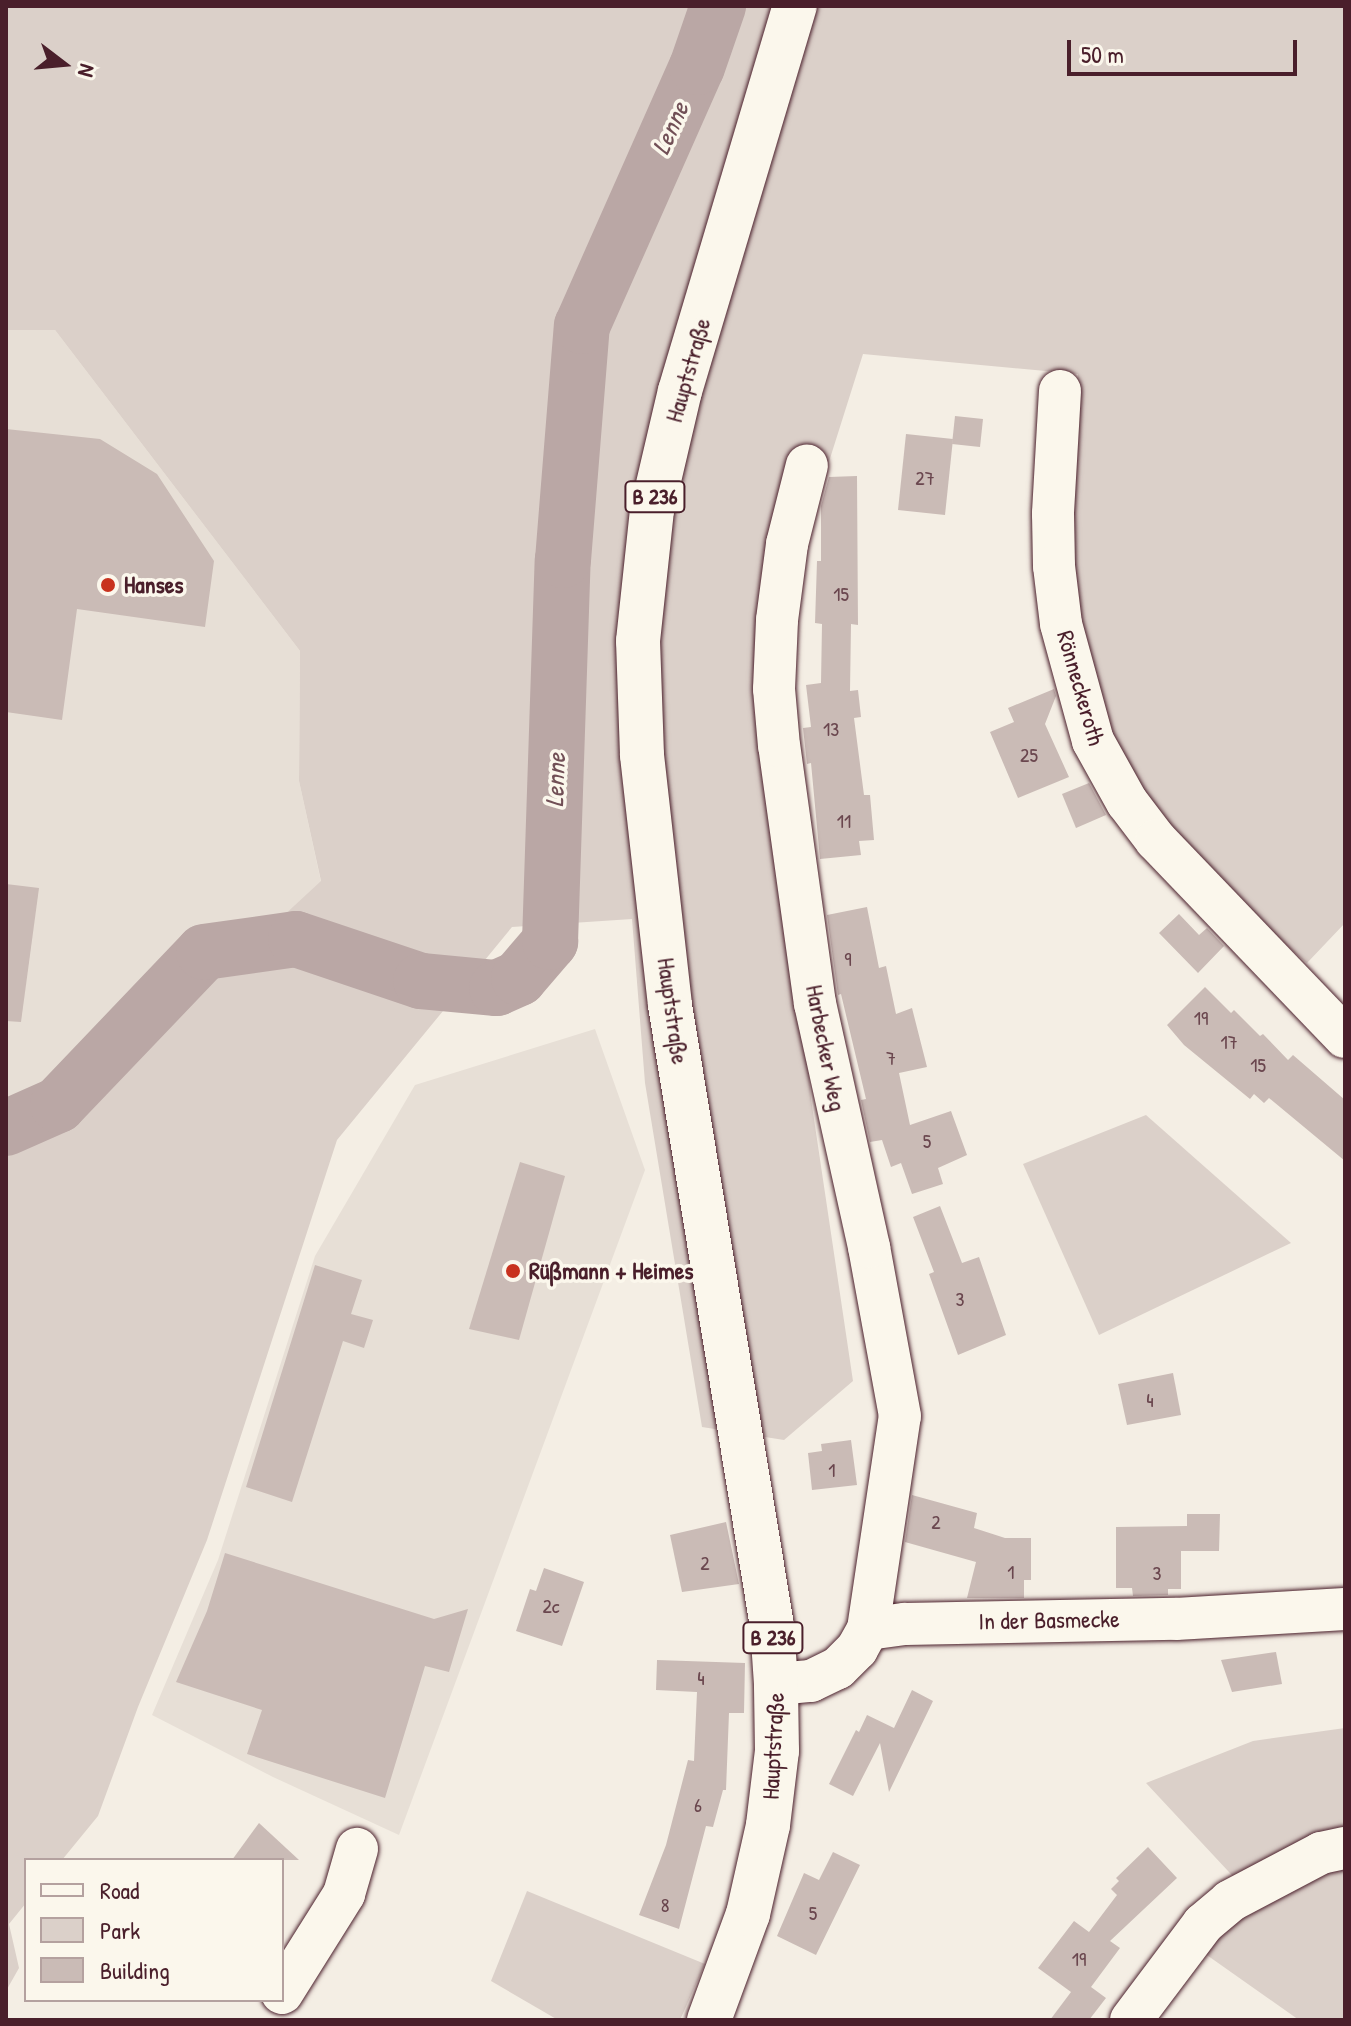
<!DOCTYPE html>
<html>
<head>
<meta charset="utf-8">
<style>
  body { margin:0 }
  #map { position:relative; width:1351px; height:2026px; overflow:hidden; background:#f4eee4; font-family:"Patrick Hand",sans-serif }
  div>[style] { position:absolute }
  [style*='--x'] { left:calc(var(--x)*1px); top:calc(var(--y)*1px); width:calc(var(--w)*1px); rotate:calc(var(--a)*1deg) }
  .built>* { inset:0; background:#e7dfd6 }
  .green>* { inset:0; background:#dbd0c9 }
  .river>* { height:56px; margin:-28px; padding:0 28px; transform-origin:28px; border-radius:28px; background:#baa7a5 }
  .building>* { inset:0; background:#cabbb6 }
  .roads { filter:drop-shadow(0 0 2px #4a1f2b) drop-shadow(0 0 2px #4a1f2b) }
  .minor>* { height:42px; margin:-21px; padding:0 21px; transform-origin:21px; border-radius:21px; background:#fbf7ec }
  .major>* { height:44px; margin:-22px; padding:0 22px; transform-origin:22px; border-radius:22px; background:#fbf7ec }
  .dots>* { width:22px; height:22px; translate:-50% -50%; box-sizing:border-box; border:4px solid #fbf7ec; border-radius:50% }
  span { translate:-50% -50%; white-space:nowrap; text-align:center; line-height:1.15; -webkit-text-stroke:7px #fbf7ec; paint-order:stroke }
  .number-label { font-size:20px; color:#6a464e }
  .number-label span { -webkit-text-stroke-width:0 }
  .shield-label span { padding:2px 6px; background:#fbf7ec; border:2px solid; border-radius:6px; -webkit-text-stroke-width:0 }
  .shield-label { font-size:22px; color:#4a1f2b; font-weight:700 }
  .street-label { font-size:24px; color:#4a1f2b }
  .poi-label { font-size:24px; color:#4a1f2b; font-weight:700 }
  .left { translate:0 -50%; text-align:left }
  .water-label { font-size:26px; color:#714f56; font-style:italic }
  .frame { position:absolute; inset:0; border:8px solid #4a1f2b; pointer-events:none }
  .legend { position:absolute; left:24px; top:1858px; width:260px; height:144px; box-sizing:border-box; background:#fbf7ec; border:2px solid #b4a19f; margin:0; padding:10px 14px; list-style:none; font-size:24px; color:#4a1f2b }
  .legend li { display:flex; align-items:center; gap:16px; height:40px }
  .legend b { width:40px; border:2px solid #b4a19f }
  .north { position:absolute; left:24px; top:24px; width:80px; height:80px; -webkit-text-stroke:6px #fbf7ec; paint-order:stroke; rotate:106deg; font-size:22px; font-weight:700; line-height:32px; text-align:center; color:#4a1f2b }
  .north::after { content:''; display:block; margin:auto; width:28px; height:36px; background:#4a1f2b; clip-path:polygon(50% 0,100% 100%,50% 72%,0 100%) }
  .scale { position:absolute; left:1067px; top:40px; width:230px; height:36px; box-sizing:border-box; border:4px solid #4a1f2b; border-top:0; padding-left:10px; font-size:24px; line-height:28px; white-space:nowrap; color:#4a1f2b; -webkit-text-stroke:6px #fbf7ec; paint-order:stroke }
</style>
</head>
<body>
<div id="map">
  <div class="built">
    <div style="clip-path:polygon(6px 330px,55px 330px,300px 651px,299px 781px,321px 882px,56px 1126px,6px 1132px)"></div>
    <div style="clip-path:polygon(595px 1029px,645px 1170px,399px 1835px,273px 1777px,152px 1715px,218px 1560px,315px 1256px,415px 1085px)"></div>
  </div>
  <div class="green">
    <div style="clip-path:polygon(6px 6px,1345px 6px,1345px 923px,1307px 963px,1204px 877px,1098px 742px,1061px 511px,1078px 374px,863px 354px,809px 525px,774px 689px,811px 1099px,853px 1381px,784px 1440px,702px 1427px,645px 1083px,632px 919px,512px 927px,337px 1140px,207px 1540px,138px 1707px,98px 1816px,62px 1860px,26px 1860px,26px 1903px,9px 1924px,19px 1968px,6px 1991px,6px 1132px,56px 1126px,321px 881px,299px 781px,300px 651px,55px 330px,6px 330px)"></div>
    <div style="clip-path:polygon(1146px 1115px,1291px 1243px,1099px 1335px,1023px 1164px)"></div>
    <div style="clip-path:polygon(1345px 1728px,1345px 2020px,1299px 2020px,1194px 1946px,1242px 1886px,1146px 1783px,1253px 1741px)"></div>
    <div style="clip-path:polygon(527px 1891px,705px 1964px,680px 2020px,558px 2020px,491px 1981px)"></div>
  </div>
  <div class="river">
    <div style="--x:6;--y:1128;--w:57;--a:-23.9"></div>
    <div style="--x:58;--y:1105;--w:211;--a:-46.3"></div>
    <div style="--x:204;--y:952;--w:93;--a:-8"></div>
    <div style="--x:296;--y:939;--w:132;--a:18.6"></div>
    <div style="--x:421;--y:981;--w:76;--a:5.3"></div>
    <div style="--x:497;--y:988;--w:24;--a:-24"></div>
    <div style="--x:519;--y:978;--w:48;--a:-49.3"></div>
    <div style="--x:550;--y:942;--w:382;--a:-88.1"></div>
    <div style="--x:563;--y:560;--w:235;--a:-85.4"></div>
    <div style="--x:582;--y:326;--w:283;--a:-66.1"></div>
    <div style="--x:697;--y:67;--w:65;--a:-71"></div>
  </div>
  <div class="building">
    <div style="clip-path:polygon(955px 416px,983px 419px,980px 447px,952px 444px)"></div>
    <div style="clip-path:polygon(6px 429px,100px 439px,157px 474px,214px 561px,205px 627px,77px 609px,62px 720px,6px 712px)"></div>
    <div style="clip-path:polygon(906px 434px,953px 439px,945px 515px,898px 510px)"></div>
    <div style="clip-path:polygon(857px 476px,858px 625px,851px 624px,850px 691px,858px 690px,861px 717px,854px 718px,864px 795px,870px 795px,874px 840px,859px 841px,861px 855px,820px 859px,811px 763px,807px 764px,803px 728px,811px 727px,806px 685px,821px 683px,822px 624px,815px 623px,817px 561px,821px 561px,821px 506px,829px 477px)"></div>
    <div style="clip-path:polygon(1054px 689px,1056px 696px,1045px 724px,1069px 777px,1018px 798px,990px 732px,1014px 722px,1008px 708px)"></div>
    <div style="clip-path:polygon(1089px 783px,1106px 815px,1076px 828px,1062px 794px)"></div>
    <div style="clip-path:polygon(6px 884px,39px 888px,21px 1022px,6px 1021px)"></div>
    <div style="clip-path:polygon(867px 907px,879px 968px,886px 966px,896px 1014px,912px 1008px,927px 1067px,899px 1073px,910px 1125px,951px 1111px,967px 1155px,938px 1168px,943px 1184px,912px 1194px,901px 1163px,891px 1167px,882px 1140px,870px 1142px,861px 1100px,866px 1099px,841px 994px,838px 995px,827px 915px)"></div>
    <div style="clip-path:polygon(1179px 914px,1199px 935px,1207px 928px,1224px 946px,1198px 973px,1159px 933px)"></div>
    <div style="clip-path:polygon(1205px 987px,1231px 1013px,1234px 1010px,1260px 1036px,1263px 1034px,1288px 1060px,1293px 1055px,1345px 1100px,1345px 1161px,1269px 1098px,1264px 1103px,1254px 1094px,1250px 1099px,1184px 1045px,1167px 1025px)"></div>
    <div style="clip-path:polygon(520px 1162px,565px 1176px,519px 1340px,469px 1329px)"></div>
    <div style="clip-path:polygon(940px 1206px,962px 1263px,979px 1257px,1006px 1335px,958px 1355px,929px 1274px,934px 1272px,913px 1217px)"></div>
    <div style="clip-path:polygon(315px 1265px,362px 1280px,351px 1314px,373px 1320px,364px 1348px,343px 1341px,292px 1502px,246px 1487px)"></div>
    <div style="clip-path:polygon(1173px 1373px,1181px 1415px,1127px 1425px,1118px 1384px)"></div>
    <div style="clip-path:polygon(851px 1440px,857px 1485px,812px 1490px,808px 1453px,822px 1451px,821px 1444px)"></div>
    <div style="clip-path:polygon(912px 1495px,977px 1513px,974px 1528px,1005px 1538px,1031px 1538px,1031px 1580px,1024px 1580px,1024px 1598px,967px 1598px,976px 1562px,905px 1542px)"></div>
    <div style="clip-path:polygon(1187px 1514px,1220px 1514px,1219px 1551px,1181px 1551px,1181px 1589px,1168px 1589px,1168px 1595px,1133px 1596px,1132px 1588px,1116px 1588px,1116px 1527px,1187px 1526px)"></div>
    <div style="clip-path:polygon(726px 1522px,739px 1584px,682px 1592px,670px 1535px)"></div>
    <div style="clip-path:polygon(225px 1553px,434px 1619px,468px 1609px,449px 1672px,425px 1666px,385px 1798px,247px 1754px,262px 1710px,176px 1682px,207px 1611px)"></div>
    <div style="clip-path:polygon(544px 1568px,584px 1582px,562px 1646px,516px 1631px,530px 1589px,536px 1591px)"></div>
    <div style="clip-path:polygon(1276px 1652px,1282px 1684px,1232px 1692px,1221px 1660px)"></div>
    <div style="clip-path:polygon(657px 1660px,745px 1663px,744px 1713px,729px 1713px,726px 1790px,723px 1790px,713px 1827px,706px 1826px,679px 1929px,639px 1915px,666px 1845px,688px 1760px,694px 1761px,697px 1692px,656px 1690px)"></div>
    <div style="clip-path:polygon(912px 1690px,933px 1701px,889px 1792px,880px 1743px,853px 1796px,829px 1784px,856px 1730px,859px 1732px,867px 1715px,894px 1728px)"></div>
    <div style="clip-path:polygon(259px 1823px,299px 1860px,232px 1860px)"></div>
    <div style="clip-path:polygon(1148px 1847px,1177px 1878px,1110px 1941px,1120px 1948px,1091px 1987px,1106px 1998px,1089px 2020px,1050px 2020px,1071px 1992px,1038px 1968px,1074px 1921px,1089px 1932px,1117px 1895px,1111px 1889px,1119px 1881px,1116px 1878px)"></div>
    <div style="clip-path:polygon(833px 1852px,860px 1865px,816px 1955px,777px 1936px,804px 1873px,819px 1880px)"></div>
  </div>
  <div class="roads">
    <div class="minor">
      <div style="--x:1060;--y:391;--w:123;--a:93.3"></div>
      <div style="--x:1053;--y:514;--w:52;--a:88.9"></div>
      <div style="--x:1054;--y:566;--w:58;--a:83.1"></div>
      <div style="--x:1061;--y:624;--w:121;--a:74.7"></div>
      <div style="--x:1093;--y:741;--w:70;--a:60.9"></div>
      <div style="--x:1127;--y:802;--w:48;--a:52.7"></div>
      <div style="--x:1156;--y:840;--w:273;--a:46.2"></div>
      <div style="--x:868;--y:1629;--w:37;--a:-8"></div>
      <div style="--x:905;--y:1624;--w:271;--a:-1.1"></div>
      <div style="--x:1176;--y:1619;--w:169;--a:-3.4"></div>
      <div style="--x:776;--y:1684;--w:35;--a:-5"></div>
      <div style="--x:811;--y:1681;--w:30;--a:-26"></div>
      <div style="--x:838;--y:1668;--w:27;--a:-45"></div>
      <div style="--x:857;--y:1649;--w:23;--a:-61"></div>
      <div style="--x:868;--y:1629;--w:215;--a:-81.5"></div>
      <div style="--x:900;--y:1416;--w:172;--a:-100.4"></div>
      <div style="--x:869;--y:1247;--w:249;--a:-102.5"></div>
      <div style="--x:815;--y:1004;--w:260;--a:-97.9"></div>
      <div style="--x:779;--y:746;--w:57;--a:-95"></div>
      <div style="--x:774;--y:689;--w:69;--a:-87.5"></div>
      <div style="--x:777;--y:620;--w:77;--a:-82.5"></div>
      <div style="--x:787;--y:544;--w:81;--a:-75.8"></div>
      <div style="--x:282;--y:1993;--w:117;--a:-57.9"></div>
      <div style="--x:344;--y:1894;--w:47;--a:-73.9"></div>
      <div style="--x:1131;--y:2020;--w:120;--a:-53.1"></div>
      <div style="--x:1203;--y:1924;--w:35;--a:-40"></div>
      <div style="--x:1230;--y:1901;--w:103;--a:-27.8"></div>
      <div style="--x:1321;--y:1853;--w:25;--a:-12"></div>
    </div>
    <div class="major">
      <div style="--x:709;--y:2020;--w:113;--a:-69.8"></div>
      <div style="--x:748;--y:1914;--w:91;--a:-77.3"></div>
      <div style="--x:768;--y:1825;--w:75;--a:-83.1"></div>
      <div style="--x:777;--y:1751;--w:67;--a:-90.9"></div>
      <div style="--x:776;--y:1684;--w:58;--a:-93.9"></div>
      <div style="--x:772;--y:1626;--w:629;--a:-99.33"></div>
      <div style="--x:670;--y:1005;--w:252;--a:-96.4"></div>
      <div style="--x:642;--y:755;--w:114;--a:-92"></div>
      <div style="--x:638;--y:641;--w:132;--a:-83.9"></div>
      <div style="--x:652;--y:510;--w:122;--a:-76.8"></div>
      <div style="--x:680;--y:391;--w:402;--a:-73.4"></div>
    </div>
  </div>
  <div class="dots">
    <div style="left:108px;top:585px;background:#c8321e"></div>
    <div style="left:513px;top:1271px;background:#c8321e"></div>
  </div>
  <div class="number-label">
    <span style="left:925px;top:477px">27</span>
    <span style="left:841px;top:593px">15</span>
    <span style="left:831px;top:728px">13</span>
    <span style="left:1029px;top:754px">25</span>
    <span style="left:844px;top:820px">11</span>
    <span style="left:848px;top:958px">9</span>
    <span style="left:1201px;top:1017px">19</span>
    <span style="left:1229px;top:1041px">17</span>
    <span style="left:891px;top:1057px">7</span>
    <span style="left:1258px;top:1064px">15</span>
    <span style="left:927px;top:1140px">5</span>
    <span style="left:960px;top:1298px">3</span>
    <span style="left:1150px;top:1399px">4</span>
    <span style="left:832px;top:1469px">1</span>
    <span style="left:936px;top:1521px">2</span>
    <span style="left:705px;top:1562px">2</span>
    <span style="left:1011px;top:1571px">1</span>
    <span style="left:1157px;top:1572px">3</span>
    <span style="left:551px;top:1605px">2c</span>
    <span style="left:701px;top:1677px">4</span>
    <span style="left:698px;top:1804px">6</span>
    <span style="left:665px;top:1904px">8</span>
    <span style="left:813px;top:1912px">5</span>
    <span style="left:1079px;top:1958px">19</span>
  </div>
  <div class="shield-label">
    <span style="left:655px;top:497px">B 236</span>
    <span style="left:773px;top:1638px">B 236</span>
  </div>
  <div class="street-label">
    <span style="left:688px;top:370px;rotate:-74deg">Hauptstraße</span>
    <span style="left:1081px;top:688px;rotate:74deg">Rönneckeroth</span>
    <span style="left:673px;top:1011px;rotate:82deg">Hauptstraße</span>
    <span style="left:826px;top:1048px;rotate:79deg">Harbecker Weg</span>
    <span style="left:1049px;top:1620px;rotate:-1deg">In der Basmecke</span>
    <span style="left:773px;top:1746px;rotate:-87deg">Hauptstraße</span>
  </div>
  <div class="poi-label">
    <span class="left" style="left:124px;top:585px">Hanses</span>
    <span class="left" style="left:529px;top:1271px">Rüßmann + Heimes</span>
  </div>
  <div class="water-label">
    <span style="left:670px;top:128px;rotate:-66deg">Lenne</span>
    <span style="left:555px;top:780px;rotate:-88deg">Lenne</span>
  </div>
  <div class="frame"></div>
  <ul class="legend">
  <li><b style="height:10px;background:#fbf7ec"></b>Road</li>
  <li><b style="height:22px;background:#dbd0c9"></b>Park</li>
  <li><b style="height:22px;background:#cabbb6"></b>Building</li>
  </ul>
  <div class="north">N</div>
  <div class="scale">50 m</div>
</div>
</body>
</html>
